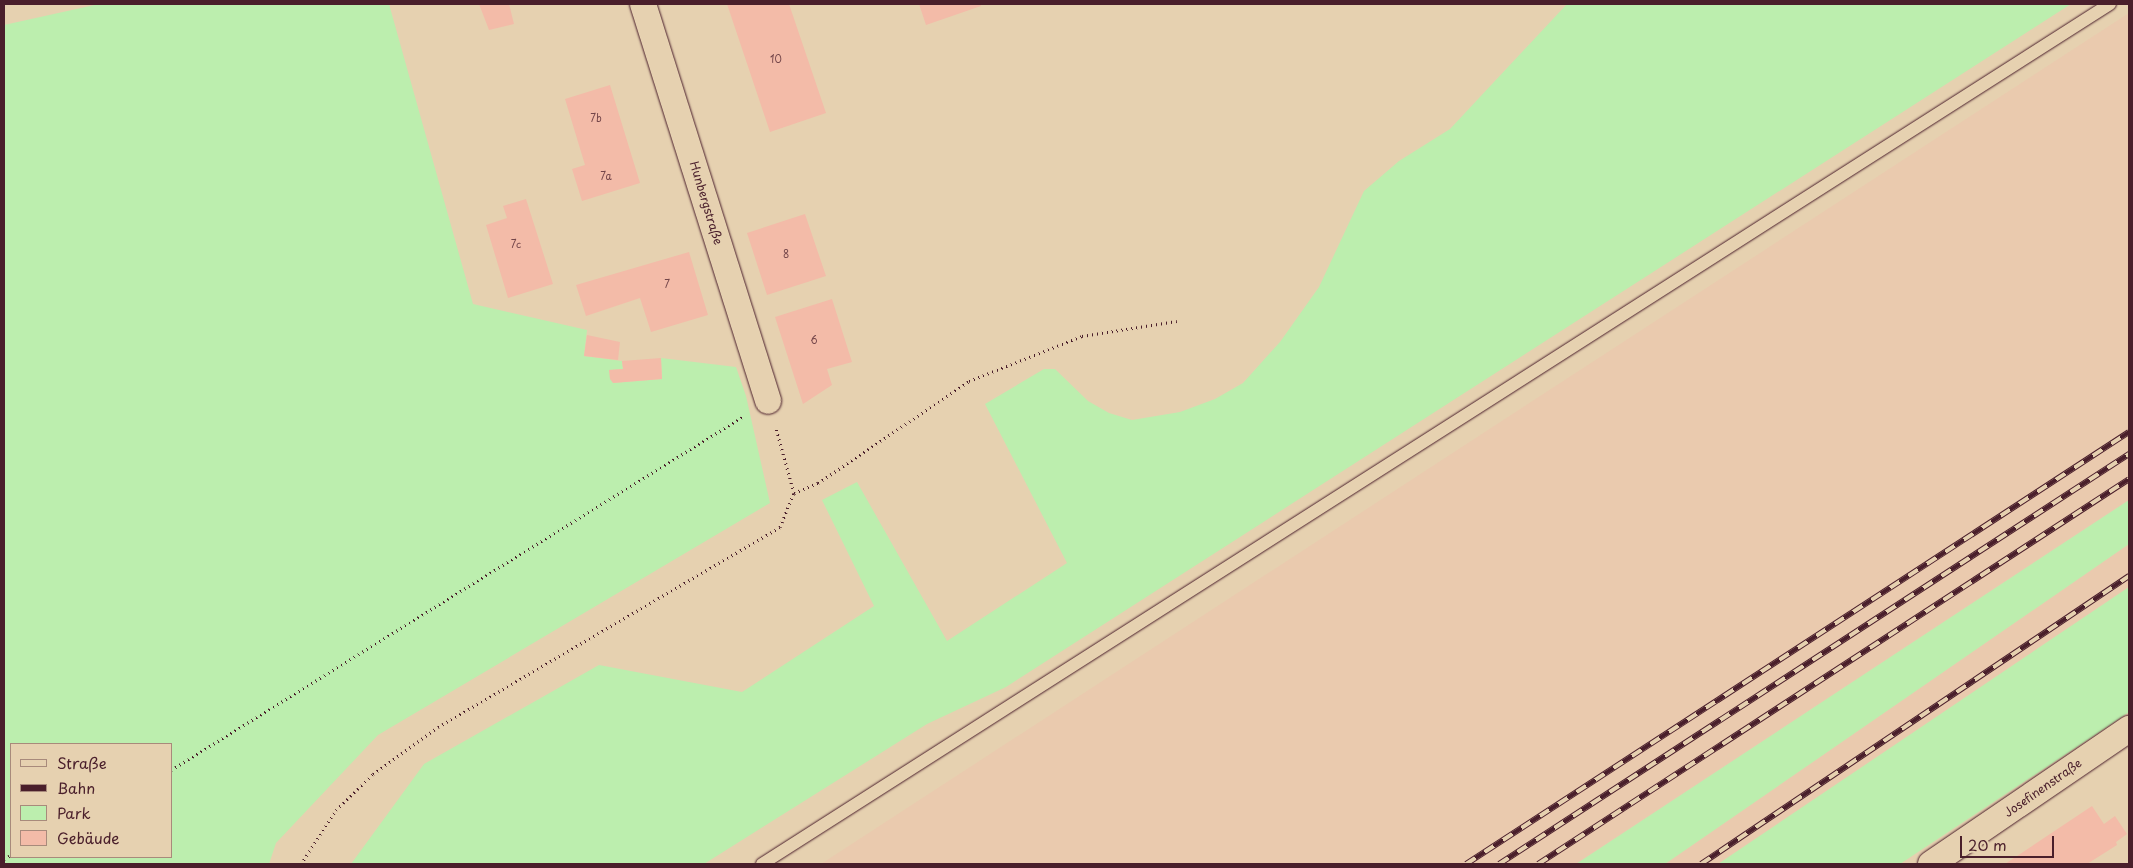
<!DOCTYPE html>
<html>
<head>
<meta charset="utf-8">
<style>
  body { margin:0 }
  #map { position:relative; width:2133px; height:868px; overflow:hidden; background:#e6d1b0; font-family:"Playpen Sans",sans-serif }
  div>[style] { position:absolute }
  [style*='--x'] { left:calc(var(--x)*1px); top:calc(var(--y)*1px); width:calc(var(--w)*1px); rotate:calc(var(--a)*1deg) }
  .built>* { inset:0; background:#eacaae }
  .green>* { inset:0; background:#bceeae }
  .building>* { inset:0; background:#f3bba8 }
  .path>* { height:3px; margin-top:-1.5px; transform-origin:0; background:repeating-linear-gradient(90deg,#4a1f2b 0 1px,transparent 0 5px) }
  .roads { filter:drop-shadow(0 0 1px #4a1f2b) drop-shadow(0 0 1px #4a1f2b) }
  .service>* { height:12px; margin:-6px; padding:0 6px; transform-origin:6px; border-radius:6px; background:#e6d1b0 }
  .minor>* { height:26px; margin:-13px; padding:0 13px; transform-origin:13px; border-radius:13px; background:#e6d1b0 }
  .rail>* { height:5.5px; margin-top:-2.75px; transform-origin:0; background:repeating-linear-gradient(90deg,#e6d1b0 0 11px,#4a1f2b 0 22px); box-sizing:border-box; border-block:1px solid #4a1f2b }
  span { translate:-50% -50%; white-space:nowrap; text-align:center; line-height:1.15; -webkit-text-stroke:4.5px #e6d1b0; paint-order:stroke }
  .number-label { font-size:10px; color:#74464a }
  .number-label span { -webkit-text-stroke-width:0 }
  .street-label { font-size:12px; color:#4a1f2b }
  .frame { position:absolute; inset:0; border:5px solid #4a1f2b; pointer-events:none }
  .legend { position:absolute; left:10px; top:743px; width:162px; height:115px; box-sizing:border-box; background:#e6d1b0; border:1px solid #a88a7b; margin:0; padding:6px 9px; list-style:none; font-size:15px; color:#4a1f2b }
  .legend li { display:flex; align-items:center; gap:10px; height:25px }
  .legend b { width:25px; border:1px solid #a88a7b }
  .scale { position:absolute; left:1960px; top:836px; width:94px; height:22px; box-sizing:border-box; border:2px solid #4a1f2b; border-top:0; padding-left:6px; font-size:15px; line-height:18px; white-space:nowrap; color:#4a1f2b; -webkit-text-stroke:4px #e6d1b0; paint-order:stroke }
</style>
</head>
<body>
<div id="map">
  <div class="built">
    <div style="clip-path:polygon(2129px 13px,2129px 500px,1576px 864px,821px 864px)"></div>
    <div style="clip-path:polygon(2129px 544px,2129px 587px,1718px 864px,1665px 864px)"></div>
  </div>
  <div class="green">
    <div style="clip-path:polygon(evenodd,99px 4px,389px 4px,473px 304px,587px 330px,584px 356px,622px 361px,623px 369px,609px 370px,613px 383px,662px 379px,661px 358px,736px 367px,746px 396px,770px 503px,378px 735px,276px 843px,269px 864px,4px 864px,4px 25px,99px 4px,11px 744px,171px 744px,171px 857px,11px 857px,11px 744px)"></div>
    <div style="clip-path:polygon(1567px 4px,2071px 4px,1006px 687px,927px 724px,704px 864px,351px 864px,424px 764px,599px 665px,742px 692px,874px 606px,822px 500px,857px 482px,947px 641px,1067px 563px,985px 404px,1044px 369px,1055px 369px,1088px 401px,1109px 413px,1132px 420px,1180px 412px,1215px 399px,1243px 383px,1280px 342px,1319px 287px,1364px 191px,1399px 161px,1450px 129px)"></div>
    <div style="clip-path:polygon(2129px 500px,2129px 544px,1665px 864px,1576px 864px)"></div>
    <div style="clip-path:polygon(2129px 587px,2129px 712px,2104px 729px,1900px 864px,1718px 864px)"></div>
  </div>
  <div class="building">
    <div style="clip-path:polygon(479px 4px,509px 4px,514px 24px,489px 30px)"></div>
    <div style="clip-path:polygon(727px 4px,789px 4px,826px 113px,770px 132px)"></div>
    <div style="clip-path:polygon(919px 4px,980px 4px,981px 6px,926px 25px)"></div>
    <div style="clip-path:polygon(610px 85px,640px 183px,582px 201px,572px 169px,585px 165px,565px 99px)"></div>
    <div style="clip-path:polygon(526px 199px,553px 284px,508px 298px,486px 225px,507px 218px,503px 206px)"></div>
    <div style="clip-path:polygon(805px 214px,826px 276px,767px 295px,747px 233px)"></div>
    <div style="clip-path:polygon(689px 252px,708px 315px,651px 332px,640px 298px,586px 316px,576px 285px)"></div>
    <div style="clip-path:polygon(832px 299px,852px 362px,827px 369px,832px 385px,803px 404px,775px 317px)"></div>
    <div style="clip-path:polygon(587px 335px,620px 342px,618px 360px,584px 356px)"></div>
    <div style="clip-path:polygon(661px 358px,662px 379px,613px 383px,610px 379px,609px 370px,623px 369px,622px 361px)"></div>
    <div style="clip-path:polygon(2092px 806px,2104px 824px,2115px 816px,2127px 834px,2116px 842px,2117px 845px,2087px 864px,2005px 864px)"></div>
  </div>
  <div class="path">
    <div style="--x:794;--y:493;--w:26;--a:-23"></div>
    <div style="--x:818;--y:483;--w:182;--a:-34"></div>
    <div style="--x:969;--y:381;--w:122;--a:-21.7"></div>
    <div style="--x:1082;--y:336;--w:96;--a:-9"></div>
    <div style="--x:171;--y:770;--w:674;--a:-31.71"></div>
    <div style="--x:4;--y:859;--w:8;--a:-30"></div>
    <div style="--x:301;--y:864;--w:64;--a:-57.1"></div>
    <div style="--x:336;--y:810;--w:52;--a:-44.2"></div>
    <div style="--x:373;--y:774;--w:80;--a:-35.9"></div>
    <div style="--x:438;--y:727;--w:396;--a:-30.3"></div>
    <div style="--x:780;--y:527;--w:37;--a:-68"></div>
    <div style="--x:794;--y:493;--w:67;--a:-105.5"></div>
  </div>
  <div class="roads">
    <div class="service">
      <div style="--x:762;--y:864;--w:1599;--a:-32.54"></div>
    </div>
    <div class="minor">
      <div style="--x:643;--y:4;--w:416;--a:72.5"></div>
      <div style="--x:1931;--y:864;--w:240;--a:-34.3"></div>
    </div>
  </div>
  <div class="rail">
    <div style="--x:1466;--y:864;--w:791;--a:-33.09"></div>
    <div style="--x:1499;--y:864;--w:752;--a:-33.06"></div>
    <div style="--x:1538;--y:864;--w:705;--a:-33.08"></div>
    <div style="--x:1701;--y:864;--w:516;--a:-33.94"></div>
  </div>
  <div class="number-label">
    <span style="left:776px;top:59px">10</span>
    <span style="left:596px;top:118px">7b</span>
    <span style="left:606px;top:176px">7a</span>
    <span style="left:516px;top:244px">7c</span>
    <span style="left:786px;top:254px">8</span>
    <span style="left:667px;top:284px">7</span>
    <span style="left:814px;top:340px">6</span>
  </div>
  <div class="street-label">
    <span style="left:706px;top:203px;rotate:73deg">Hunbergstraße</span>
    <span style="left:2043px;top:788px;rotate:-35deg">Josefinenstraße</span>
  </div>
  <div class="frame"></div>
  <ul class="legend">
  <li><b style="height:6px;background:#e6d1b0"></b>Straße</li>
  <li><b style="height:6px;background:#4a1f2b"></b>Bahn</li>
  <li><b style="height:14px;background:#bceeae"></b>Park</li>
  <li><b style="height:14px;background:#f3bba8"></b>Gebäude</li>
  </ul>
  <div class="scale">20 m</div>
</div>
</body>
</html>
